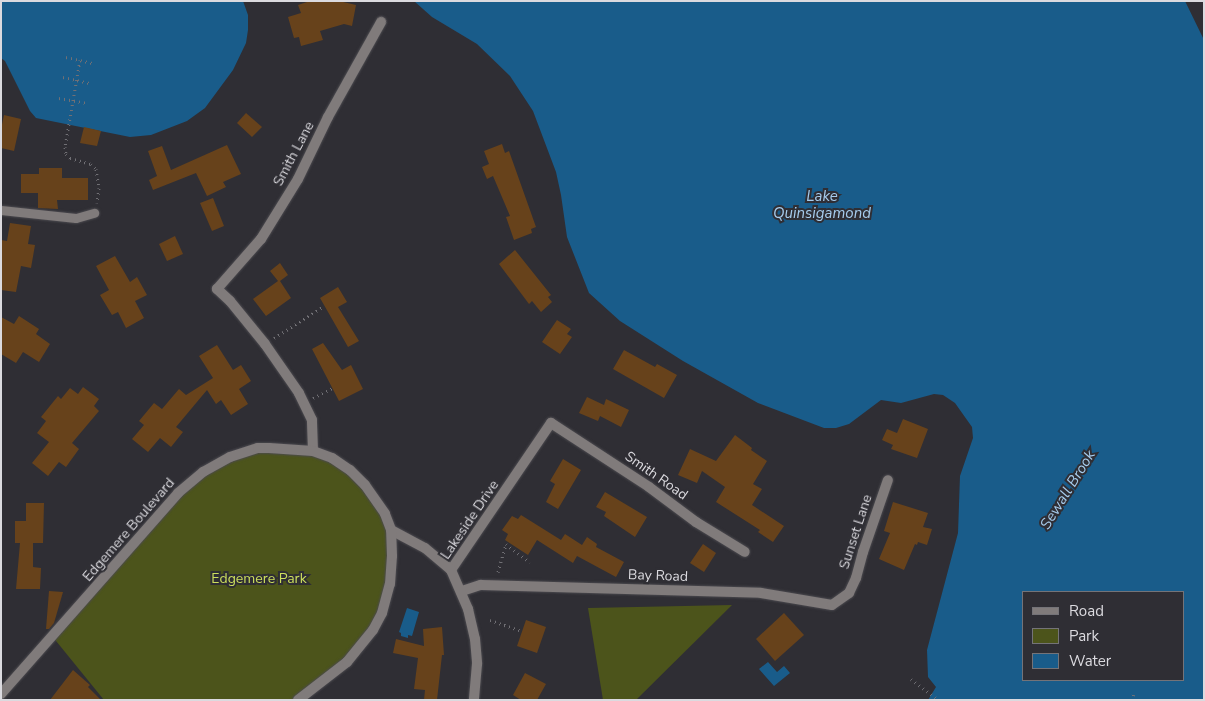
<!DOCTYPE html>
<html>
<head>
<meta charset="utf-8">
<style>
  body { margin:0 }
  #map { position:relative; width:1205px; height:701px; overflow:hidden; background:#2f2e34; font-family:"Nunito Sans",sans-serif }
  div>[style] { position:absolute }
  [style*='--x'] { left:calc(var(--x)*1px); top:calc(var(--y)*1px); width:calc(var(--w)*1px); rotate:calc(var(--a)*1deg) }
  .green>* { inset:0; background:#4c541b }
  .water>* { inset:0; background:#195c8a }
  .building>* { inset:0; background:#67421b }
  .path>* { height:3px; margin-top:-1.5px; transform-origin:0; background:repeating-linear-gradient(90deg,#717075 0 1px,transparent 0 5px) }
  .roads { filter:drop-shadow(0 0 1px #4b4a4f) drop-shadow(0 0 1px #4b4a4f) }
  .service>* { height:9px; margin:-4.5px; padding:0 4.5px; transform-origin:4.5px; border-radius:4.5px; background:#807b7b }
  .minor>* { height:10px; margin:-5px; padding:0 5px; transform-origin:5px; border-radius:5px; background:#807b7b }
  span { translate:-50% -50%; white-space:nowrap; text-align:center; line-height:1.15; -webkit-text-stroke:4px #2f2e34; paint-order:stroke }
  .street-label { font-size:14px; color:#dbdadf }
  .park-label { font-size:14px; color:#ccde5d }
  .water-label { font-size:15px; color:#a6cced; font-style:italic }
  .frame { position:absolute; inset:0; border:2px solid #dbdadf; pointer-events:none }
  .legend { position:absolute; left:1022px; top:591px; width:162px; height:90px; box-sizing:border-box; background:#2f2e34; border:1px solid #747378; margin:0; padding:6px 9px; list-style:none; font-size:15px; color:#dbdadf }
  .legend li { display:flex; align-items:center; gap:10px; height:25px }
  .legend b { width:25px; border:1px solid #747378 }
</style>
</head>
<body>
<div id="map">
  <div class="green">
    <div style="clip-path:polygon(258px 448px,332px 458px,365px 485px,391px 530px,390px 584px,363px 643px,296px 700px,104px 700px,52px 636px,162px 509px,217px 463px)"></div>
    <div style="clip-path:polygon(732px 605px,636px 700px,603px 700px,588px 608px)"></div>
  </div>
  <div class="water">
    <div style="clip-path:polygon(1px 1px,243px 1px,248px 15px,248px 30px,246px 43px,233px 70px,205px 108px,187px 121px,151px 135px,130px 137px,36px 118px,30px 111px,5px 61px,1px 58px)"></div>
    <div style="clip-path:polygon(evenodd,414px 1px,1185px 1px,1204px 40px,1204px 700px,928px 700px,936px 687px,928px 677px,927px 650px,958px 533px,960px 476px,973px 438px,972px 427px,955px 403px,943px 395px,934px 394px,901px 403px,881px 400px,849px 424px,836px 428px,824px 428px,758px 403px,683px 361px,620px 321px,589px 293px,567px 237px,561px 195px,556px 172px,533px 111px,510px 76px,477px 44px,432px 17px,414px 1px,1024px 592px,1184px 592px,1184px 680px,1024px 680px,1024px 592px)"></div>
    <div style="clip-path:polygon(407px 608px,419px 612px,412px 636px,408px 635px,408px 638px,401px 636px,401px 633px,399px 632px)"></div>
    <div style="clip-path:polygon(768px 662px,777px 672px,784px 666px,790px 673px,774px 686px,759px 669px)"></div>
  </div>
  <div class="building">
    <div style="clip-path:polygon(310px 1px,339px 1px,356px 5px,352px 26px,344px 24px,320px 31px,323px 40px,301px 46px,299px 37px,294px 38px,288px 17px,301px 13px,298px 5px)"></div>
    <div style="clip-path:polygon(246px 113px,262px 127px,252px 137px,237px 123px)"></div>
    <div style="clip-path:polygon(4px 115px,21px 119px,14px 151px,1px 148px,1px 129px)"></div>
    <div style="clip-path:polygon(84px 127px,101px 131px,97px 146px,80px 143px)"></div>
    <div style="clip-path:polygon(502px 144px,505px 153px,509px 151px,536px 227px,531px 229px,532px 233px,514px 240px,506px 217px,510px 216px,493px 176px,487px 179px,482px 167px,489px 164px,484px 151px)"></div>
    <div style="clip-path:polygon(227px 145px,241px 174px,223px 182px,226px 187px,207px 196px,196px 173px,153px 190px,149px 180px,157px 176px,148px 151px,162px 146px,171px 170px)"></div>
    <div style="clip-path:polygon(39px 168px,62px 168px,62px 178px,88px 178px,88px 200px,57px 200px,58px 209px,38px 208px,38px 193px,21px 193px,21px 174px,39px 174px)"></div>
    <div style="clip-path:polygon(213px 198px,224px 226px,212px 231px,200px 203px)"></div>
    <div style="clip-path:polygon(10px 223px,31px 226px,28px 244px,35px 245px,31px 268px,21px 266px,16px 292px,1px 290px,1px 240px,7px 241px)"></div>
    <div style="clip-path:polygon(175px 236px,183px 254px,167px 261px,159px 244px)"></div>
    <div style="clip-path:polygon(515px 250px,551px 295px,548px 297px,552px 302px,541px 312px,532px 301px,529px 304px,499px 264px)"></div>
    <div style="clip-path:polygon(115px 256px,130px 282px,137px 277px,147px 295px,135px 301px,144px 318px,126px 328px,118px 312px,112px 315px,100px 295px,109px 290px,96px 266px)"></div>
    <div style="clip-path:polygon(280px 263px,288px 275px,280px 281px,291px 298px,266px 316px,253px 299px,278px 281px,270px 271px)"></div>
    <div style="clip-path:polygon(338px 287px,347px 302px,338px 307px,359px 341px,348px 347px,320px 298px)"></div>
    <div style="clip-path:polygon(19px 316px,39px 329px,36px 334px,50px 344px,39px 362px,23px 352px,16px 363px,1px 354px,1px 317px,14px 324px)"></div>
    <div style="clip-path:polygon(557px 320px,571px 329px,567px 334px,572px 337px,560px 354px,542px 342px)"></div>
    <div style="clip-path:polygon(323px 343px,342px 370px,351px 365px,363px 389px,339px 401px,312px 349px)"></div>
    <div style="clip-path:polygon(217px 345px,233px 370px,241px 365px,251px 381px,239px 389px,248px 404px,231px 415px,221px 400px,216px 404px,207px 390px,176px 427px,183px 432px,171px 447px,160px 438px,148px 452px,132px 439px,144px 425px,139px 421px,154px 403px,162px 409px,179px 389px,186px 395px,213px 378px,199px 356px)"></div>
    <div style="clip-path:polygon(624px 350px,655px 367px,657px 364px,677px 375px,664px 398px,613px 369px)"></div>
    <div style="clip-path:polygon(83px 387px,99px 399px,94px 406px,99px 411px,72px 443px,79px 449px,66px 467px,59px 462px,48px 476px,32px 463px,49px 442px,37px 433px,46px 421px,41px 417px,58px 396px,61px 399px,70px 388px,78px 394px)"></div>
    <div style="clip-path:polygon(587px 397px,604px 405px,606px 399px,629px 410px,621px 427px,600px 416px,598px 421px,579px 413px)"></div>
    <div style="clip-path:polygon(903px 419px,928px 429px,917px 458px,891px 449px,893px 445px,882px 440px,887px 429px,897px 433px)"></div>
    <div style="clip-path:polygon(735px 435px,752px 448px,751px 450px,767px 461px,753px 484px,762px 489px,752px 505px,784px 526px,773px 542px,758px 532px,760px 530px,716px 502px,725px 487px,702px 471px,697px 483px,678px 475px,690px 449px,716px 461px)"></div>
    <div style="clip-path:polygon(563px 459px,581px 470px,558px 509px,546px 502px,555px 484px,550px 481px)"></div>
    <div style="clip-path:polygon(605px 492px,647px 517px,635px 537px,604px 516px,606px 512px,596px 507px)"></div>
    <div style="clip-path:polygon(893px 502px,928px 513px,923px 527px,932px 529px,927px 545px,918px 542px,917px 545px,915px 544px,904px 570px,879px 559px,890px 533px,884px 531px)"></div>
    <div style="clip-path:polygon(26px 503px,44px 503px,43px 543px,33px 543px,33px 567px,41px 568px,40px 589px,16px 589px,20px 543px,15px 543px,15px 521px,26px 521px)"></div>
    <div style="clip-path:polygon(521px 515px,561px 540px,565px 534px,582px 545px,587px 537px,597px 544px,596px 547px,624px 562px,616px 577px,577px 556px,573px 563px,537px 540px,528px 555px,505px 540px,508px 534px,502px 530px,512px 516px,518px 519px)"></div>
    <div style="clip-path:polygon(703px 544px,716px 553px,704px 572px,690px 563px)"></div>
    <div style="clip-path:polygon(49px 591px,63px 592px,54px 623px,49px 629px,46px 629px)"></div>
    <div style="clip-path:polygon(784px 613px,804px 635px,775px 661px,756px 639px)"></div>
    <div style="clip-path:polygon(526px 620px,546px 627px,537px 653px,517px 646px)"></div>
    <div style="clip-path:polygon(442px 627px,444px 655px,442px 655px,437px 700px,424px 700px,425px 690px,414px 689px,418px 658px,393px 653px,396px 639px,424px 646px,423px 629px)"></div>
    <div style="clip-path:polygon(73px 670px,90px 685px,88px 687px,101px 700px,50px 700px)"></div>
    <div style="clip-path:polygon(525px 673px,546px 684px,537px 700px,521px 700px,513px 695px)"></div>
  </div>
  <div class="path">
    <div style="--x:66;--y:57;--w:28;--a:13"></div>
    <div style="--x:80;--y:60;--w:88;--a:99.8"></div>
    <div style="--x:65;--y:147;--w:7;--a:82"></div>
    <div style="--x:66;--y:154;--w:6;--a:45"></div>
    <div style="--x:70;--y:158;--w:22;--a:16"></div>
    <div style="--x:91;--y:164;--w:7;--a:45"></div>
    <div style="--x:96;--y:169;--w:19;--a:81"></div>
    <div style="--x:99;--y:188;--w:15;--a:98"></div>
    <div style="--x:63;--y:77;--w:27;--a:13"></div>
    <div style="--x:59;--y:98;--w:27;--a:10"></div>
    <div style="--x:274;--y:338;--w:59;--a:-32.6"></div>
    <div style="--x:313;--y:398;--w:22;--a:-27"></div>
    <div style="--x:498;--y:572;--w:29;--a:-74"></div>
    <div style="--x:506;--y:544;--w:30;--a:37"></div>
    <div style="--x:490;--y:620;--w:34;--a:19"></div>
    <div style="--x:911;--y:679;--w:35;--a:37"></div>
    <div style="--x:1131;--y:700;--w:8;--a:-67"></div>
  </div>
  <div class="roads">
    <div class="service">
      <div style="--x:1;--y:210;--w:75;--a:6.1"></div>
      <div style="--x:76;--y:218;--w:19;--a:-16"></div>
    </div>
    <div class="minor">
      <div style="--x:313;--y:451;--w:31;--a:-92"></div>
      <div style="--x:312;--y:420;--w:30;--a:-116"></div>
      <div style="--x:299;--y:393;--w:60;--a:-124.8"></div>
      <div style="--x:265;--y:344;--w:55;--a:-129.1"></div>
      <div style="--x:230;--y:301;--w:18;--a:-137"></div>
      <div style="--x:217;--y:289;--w:67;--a:-48.7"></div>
      <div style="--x:261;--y:239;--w:70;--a:-58.3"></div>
      <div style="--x:298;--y:179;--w:69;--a:-64.2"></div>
      <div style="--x:328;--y:117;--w:109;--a:-60.8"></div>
      <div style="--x:451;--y:570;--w:178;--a:-55.8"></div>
      <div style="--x:551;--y:423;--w:117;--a:33.1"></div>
      <div style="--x:649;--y:487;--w:59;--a:36.7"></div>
      <div style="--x:696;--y:522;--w:57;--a:31.5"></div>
      <div style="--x:462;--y:591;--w:20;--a:-18"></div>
      <div style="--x:481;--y:585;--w:280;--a:1.6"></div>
      <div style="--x:761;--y:593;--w:72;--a:9.6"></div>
      <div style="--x:832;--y:605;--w:21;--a:-35"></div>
      <div style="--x:849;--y:593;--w:17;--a:-65"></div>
      <div style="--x:856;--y:578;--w:27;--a:-75"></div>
      <div style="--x:863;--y:552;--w:76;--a:-70.9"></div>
      <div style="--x:1;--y:694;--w:268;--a:-48.6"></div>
      <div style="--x:178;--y:493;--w:33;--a:-40"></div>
      <div style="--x:203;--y:472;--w:31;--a:-29"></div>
      <div style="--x:230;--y:457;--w:29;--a:-18"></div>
      <div style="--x:258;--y:448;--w:11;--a:0"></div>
      <div style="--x:269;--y:448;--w:44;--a:3.9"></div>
      <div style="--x:313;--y:451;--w:20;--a:20"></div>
      <div style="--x:332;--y:458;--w:22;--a:34"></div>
      <div style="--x:350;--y:470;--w:21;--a:45"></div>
      <div style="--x:365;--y:485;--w:35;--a:55"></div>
      <div style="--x:385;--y:514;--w:17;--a:69"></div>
      <div style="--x:391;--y:530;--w:38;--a:28"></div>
      <div style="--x:425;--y:548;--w:34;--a:40"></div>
      <div style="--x:451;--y:570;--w:43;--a:66.4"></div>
      <div style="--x:468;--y:609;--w:31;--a:77"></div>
      <div style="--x:475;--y:639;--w:25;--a:85"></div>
      <div style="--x:477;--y:664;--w:36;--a:95"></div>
      <div style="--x:298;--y:700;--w:62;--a:-37.8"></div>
      <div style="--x:347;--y:662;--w:41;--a:-50.9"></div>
      <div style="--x:373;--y:630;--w:19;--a:-62"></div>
      <div style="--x:382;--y:613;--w:30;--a:-75"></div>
      <div style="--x:390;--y:584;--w:28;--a:-86"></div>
      <div style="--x:392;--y:556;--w:26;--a:-92"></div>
    </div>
  </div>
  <div class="street-label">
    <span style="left:294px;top:154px;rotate:-62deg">Smith Lane</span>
    <span style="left:656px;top:476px;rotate:35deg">Smith Road</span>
    <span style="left:470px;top:520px;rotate:-56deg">Lakeside Drive</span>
    <span style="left:129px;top:530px;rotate:-49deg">Edgemere Boulevard</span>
    <span style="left:856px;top:532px;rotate:-72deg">Sunset Lane</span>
    <span style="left:658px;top:576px;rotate:2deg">Bay Road</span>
  </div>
  <div class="park-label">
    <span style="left:259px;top:579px">Edgemere Park</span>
  </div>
  <div class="water-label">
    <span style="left:822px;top:205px">Lake<br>Quinsigamond</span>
    <span style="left:1068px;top:490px;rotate:-58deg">Sewall Brook</span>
  </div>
  <div class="frame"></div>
  <ul class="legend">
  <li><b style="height:6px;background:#807b7b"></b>Road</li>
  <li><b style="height:14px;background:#4c541b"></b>Park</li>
  <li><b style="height:14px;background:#195c8a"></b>Water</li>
  </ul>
</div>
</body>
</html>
